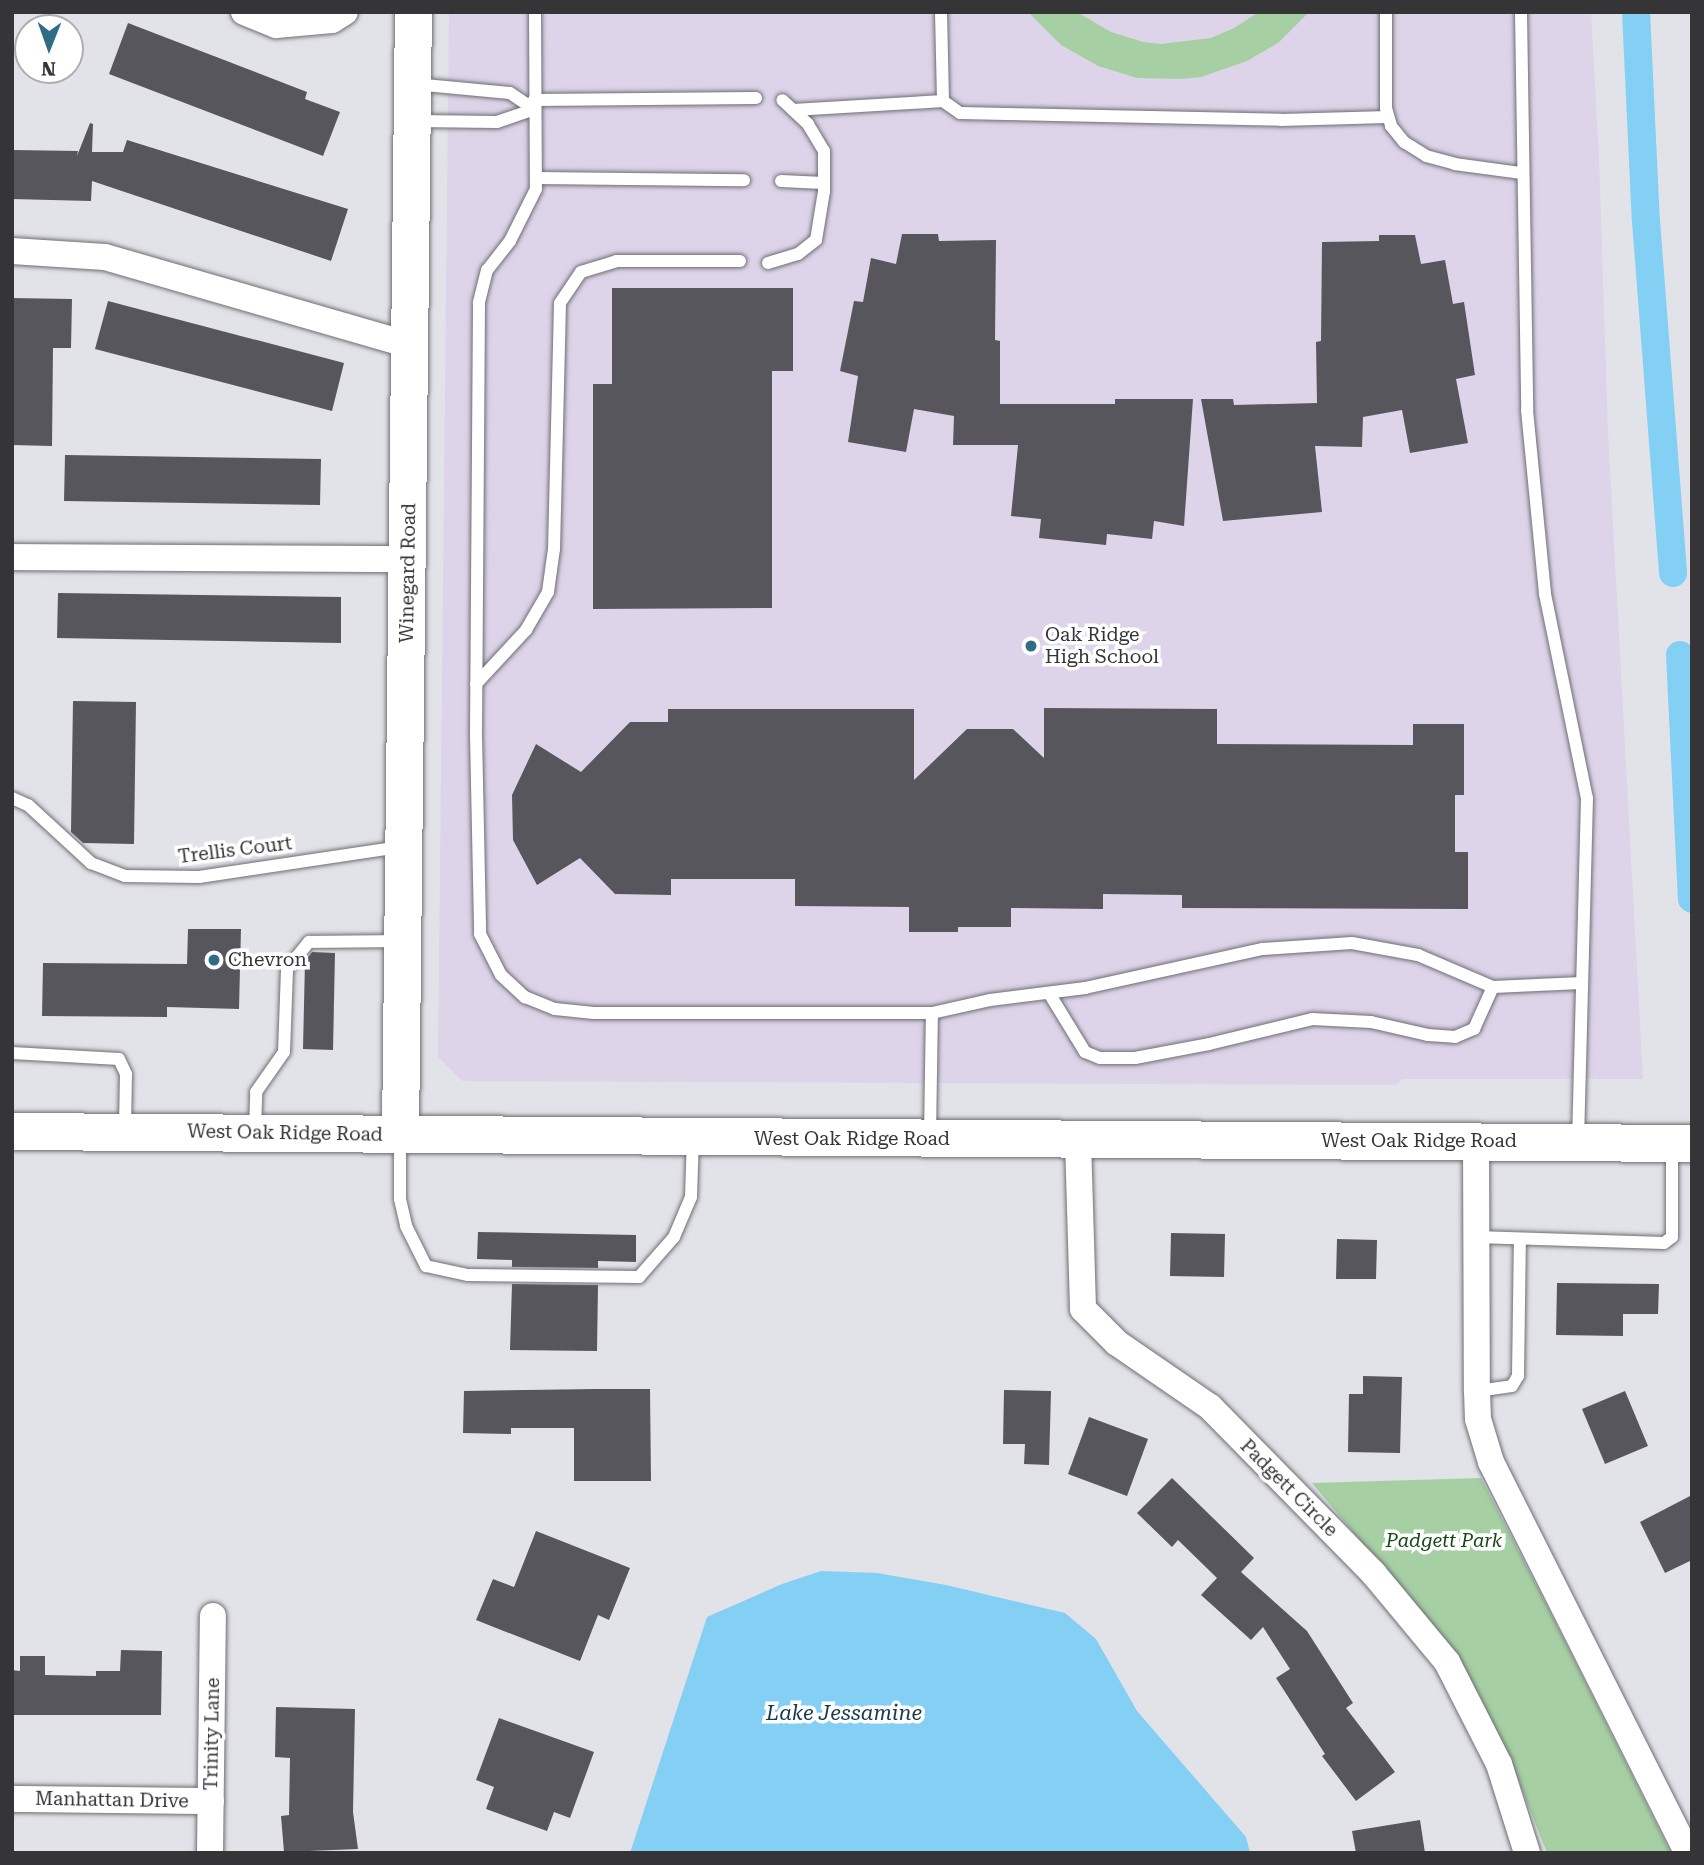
<!DOCTYPE html>
<html>
<head>
<meta charset="utf-8">
<style>
  body { margin:0 }
  #map { position:relative; width:1704px; height:1865px; overflow:hidden; background:#e2e2e9; font-family:"Roboto Serif",serif }
  div>[style] { position:absolute }
  [style*='--x'] { left:calc(var(--x)*1px); top:calc(var(--y)*1px); width:calc(var(--w)*1px); rotate:calc(var(--a)*1deg) }
  .education>* { inset:0; background:#ded4e9 }
  .green>* { inset:0; background:#a6cfa4 }
  .water>* { inset:0; background:#84cff4 }
  .canal>* { height:28px; margin:-14px; padding:0 14px; transform-origin:14px; border-radius:14px; background:#84cff4 }
  .building>* { inset:0; background:#56565c }
  .roads { filter:drop-shadow(0 0 2px #6e6e74) drop-shadow(0 0 2px #6e6e74) }
  .lane>* { height:12px; margin:-6px; padding:0 6px; transform-origin:6px; border-radius:6px; background:#fff }
  .street>* { height:26px; margin:-13px; padding:0 13px; transform-origin:13px; border-radius:13px; background:#fff }
  .secondary>* { height:37px; margin:-18.5px; padding:0 18.5px; transform-origin:18.5px; border-radius:18.5px; background:#fff }
  .dots>* { width:19px; height:19px; translate:-50% -50%; box-sizing:border-box; border:4px solid #fff; border-radius:50% }
  span { translate:-50% -50%; white-space:nowrap; text-align:center; line-height:1.15; -webkit-text-stroke:7px #fff; paint-order:stroke }
  .street-label { font-size:19px; color:#353538 }
  .poi-label { font-size:19px; color:#353538 }
  .left { translate:0 -50%; text-align:left }
  .park-label { font-size:19px; color:#154815; font-style:italic }
  .water-label { font-size:21px; color:#183a4a; font-style:italic }
  .frame { position:absolute; inset:0; border:14px solid #353538; pointer-events:none }
  .north { position:absolute; left:14px; top:14px; width:70px; height:70px; box-sizing:border-box; background:#fff; border:2px solid #aeaeaf; border-radius:50%; rotate:181deg; font-size:19px; font-weight:700; line-height:28px; text-align:center; color:#353538 }
  .north::after { content:''; display:block; margin:auto; width:24px; height:32px; background:#306d84; clip-path:polygon(50% 0,100% 100%,50% 72%,0 100%) }
</style>
</head>
<body>
<div id="map">
  <div class="education">
    <div style="clip-path:polygon(449px 12px,1591px 12px,1599px 157px,1608px 432px,1643px 1079px,1403px 1079px,1395px 1085px,462px 1081px,438px 1057px)"></div>
  </div>
  <div class="green">
    <div style="clip-path:polygon(1028px 12px,1077px 12px,1111px 32px,1143px 42px,1161px 44px,1211px 38px,1234px 28px,1259px 12px,1309px 12px,1278px 43px,1247px 61px,1201px 77px,1181px 79px,1137px 78px,1098px 66px,1061px 45px)"></div>
    <div style="clip-path:polygon(1481px 1478px,1547px 1606px,1671px 1853px,1547px 1853px,1506px 1749px,1454px 1653px,1312px 1483px)"></div>
  </div>
  <div class="water">
    <div style="clip-path:polygon(821px 1571px,877px 1573px,946px 1585px,1065px 1613px,1096px 1639px,1137px 1711px,1246px 1837px,1250px 1853px,630px 1853px,707px 1617px,782px 1584px)"></div>
  </div>
  <div class="canal">
    <div style="--x:1636;--y:12;--w:209;--a:87.3"></div>
    <div style="--x:1646;--y:221;--w:353;--a:85.6"></div>
    <div style="--x:1680;--y:655;--w:244;--a:87.2"></div>
  </div>
  <div class="building">
    <div style="clip-path:polygon(128px 23px,307px 92px,305px 99px,340px 112px,323px 156px,109px 74px)"></div>
    <div style="clip-path:polygon(90px 123px,93px 124px,92px 152px,123px 152px,127px 140px,348px 209px,331px 261px,92px 181px,91px 201px,12px 199px,12px 150px,78px 151px,77px 156px)"></div>
    <div style="clip-path:polygon(902px 234px,938px 234px,939px 241px,996px 240px,995px 340px,1000px 341px,1000px 404px,1115px 404px,1115px 399px,1193px 399px,1184px 526px,1154px 521px,1152px 539px,1107px 534px,1106px 545px,1039px 538px,1041px 519px,1011px 516px,1018px 445px,953px 445px,954px 416px,914px 409px,906px 452px,848px 442px,858px 376px,840px 371px,854px 301px,863px 302px,871px 258px,896px 264px)"></div>
    <div style="clip-path:polygon(1379px 235px,1415px 235px,1421px 264px,1445px 260px,1453px 304px,1464px 302px,1475px 375px,1456px 379px,1468px 443px,1410px 453px,1402px 410px,1363px 417px,1362px 447px,1315px 446px,1322px 512px,1223px 521px,1201px 399px,1233px 399px,1234px 405px,1317px 403px,1316px 342px,1321px 341px,1322px 242px,1379px 241px)"></div>
    <div style="clip-path:polygon(612px 288px,793px 288px,793px 371px,772px 371px,772px 608px,593px 609px,593px 384px,612px 384px)"></div>
    <div style="clip-path:polygon(12px 298px,72px 299px,71px 348px,53px 348px,52px 446px,12px 445px)"></div>
    <div style="clip-path:polygon(108px 301px,344px 363px,332px 411px,95px 349px)"></div>
    <div style="clip-path:polygon(65px 455px,321px 459px,320px 505px,64px 501px)"></div>
    <div style="clip-path:polygon(58px 593px,341px 597px,341px 643px,57px 638px)"></div>
    <div style="clip-path:polygon(73px 701px,136px 702px,134px 844px,83px 843px,71px 832px)"></div>
    <div style="clip-path:polygon(1044px 708px,1217px 709px,1217px 744px,1413px 745px,1413px 724px,1464px 724px,1464px 795px,1455px 795px,1455px 852px,1468px 852px,1468px 909px,1182px 908px,1182px 895px,1103px 894px,1103px 909px,1011px 908px,1011px 927px,958px 927px,958px 932px,909px 932px,909px 907px,795px 906px,795px 879px,671px 879px,671px 895px,615px 894px,580px 858px,537px 885px,513px 840px,512px 795px,536px 744px,581px 772px,630px 722px,668px 722px,668px 709px,914px 709px,914px 780px,967px 729px,1013px 729px,1044px 758px)"></div>
    <div style="clip-path:polygon(188px 929px,241px 929px,239px 1009px,167px 1007px,167px 1017px,42px 1016px,43px 963px,187px 964px)"></div>
    <div style="clip-path:polygon(312px 952px,335px 953px,333px 1050px,303px 1049px,305px 961px)"></div>
    <div style="clip-path:polygon(478px 1232px,636px 1235px,636px 1262px,598px 1261px,598px 1268px,512px 1267px,512px 1260px,477px 1259px)"></div>
    <div style="clip-path:polygon(1171px 1233px,1225px 1234px,1224px 1277px,1170px 1276px)"></div>
    <div style="clip-path:polygon(1337px 1239px,1377px 1240px,1376px 1279px,1336px 1279px)"></div>
    <div style="clip-path:polygon(1557px 1283px,1659px 1284px,1658px 1314px,1623px 1314px,1623px 1336px,1556px 1335px)"></div>
    <div style="clip-path:polygon(512px 1284px,598px 1285px,597px 1351px,510px 1350px)"></div>
    <div style="clip-path:polygon(1363px 1376px,1402px 1377px,1400px 1453px,1348px 1452px,1349px 1394px,1363px 1394px)"></div>
    <div style="clip-path:polygon(596px 1389px,650px 1389px,651px 1481px,574px 1481px,574px 1428px,511px 1428px,511px 1434px,463px 1433px,464px 1391px)"></div>
    <div style="clip-path:polygon(1004px 1390px,1051px 1391px,1049px 1465px,1024px 1464px,1025px 1444px,1003px 1444px)"></div>
    <div style="clip-path:polygon(1625px 1391px,1648px 1446px,1605px 1464px,1582px 1409px)"></div>
    <div style="clip-path:polygon(1089px 1417px,1148px 1439px,1127px 1496px,1068px 1474px)"></div>
    <div style="clip-path:polygon(1172px 1478px,1254px 1558px,1241px 1572px,1307px 1631px,1353px 1703px,1346px 1708px,1395px 1772px,1356px 1801px,1322px 1756px,1325px 1754px,1276px 1678px,1290px 1669px,1263px 1627px,1251px 1640px,1201px 1595px,1217px 1578px,1178px 1540px,1172px 1547px,1137px 1513px)"></div>
    <div style="clip-path:polygon(1692px 1495px,1692px 1560px,1665px 1573px,1640px 1522px)"></div>
    <div style="clip-path:polygon(536px 1531px,630px 1568px,609px 1620px,598px 1615px,580px 1661px,476px 1620px,493px 1579px,514px 1587px)"></div>
    <div style="clip-path:polygon(121px 1650px,162px 1651px,161px 1715px,12px 1715px,12px 1670px,20px 1671px,20px 1656px,45px 1656px,45px 1675px,96px 1676px,96px 1671px,120px 1671px)"></div>
    <div style="clip-path:polygon(276px 1707px,355px 1709px,353px 1812px,358px 1849px,284px 1852px,281px 1816px,289px 1815px,290px 1758px,275px 1757px)"></div>
    <div style="clip-path:polygon(499px 1718px,594px 1752px,570px 1818px,554px 1812px,547px 1831px,486px 1809px,494px 1787px,476px 1780px)"></div>
    <div style="clip-path:polygon(1420px 1820px,1425px 1853px,1356px 1853px,1352px 1831px)"></div>
  </div>
  <div class="roads">
    <div class="lane">
      <div style="--x:535;--y:12;--w:177;--a:89.7"></div>
      <div style="--x:536;--y:189;--w:58;--a:116.6"></div>
      <div style="--x:510;--y:241;--w:37;--a:128"></div>
      <div style="--x:487;--y:270;--w:34;--a:104"></div>
      <div style="--x:479;--y:303;--w:432;--a:90.4"></div>
      <div style="--x:476;--y:735;--w:199;--a:88.8"></div>
      <div style="--x:480;--y:934;--w:46;--a:62.9"></div>
      <div style="--x:501;--y:975;--w:33;--a:43"></div>
      <div style="--x:525;--y:997;--w:32;--a:22"></div>
      <div style="--x:555;--y:1009;--w:39;--a:6"></div>
      <div style="--x:594;--y:1013;--w:338;--a:0"></div>
      <div style="--x:932;--y:1013;--w:59;--a:-12.6"></div>
      <div style="--x:990;--y:1000;--w:96;--a:-7.2"></div>
      <div style="--x:1085;--y:988;--w:182;--a:-12.4"></div>
      <div style="--x:1263;--y:949;--w:89;--a:-3.9"></div>
      <div style="--x:1352;--y:943;--w:67;--a:10.3"></div>
      <div style="--x:1418;--y:955;--w:82;--a:23.1"></div>
      <div style="--x:1493;--y:987;--w:88;--a:-2.6"></div>
      <div style="--x:941;--y:12;--w:89;--a:88.7"></div>
      <div style="--x:943;--y:101;--w:21;--a:35"></div>
      <div style="--x:960;--y:113;--w:321;--a:1.2"></div>
      <div style="--x:1281;--y:120;--w:107;--a:-1.6"></div>
      <div style="--x:1386;--y:12;--w:96;--a:90"></div>
      <div style="--x:1386;--y:108;--w:19;--a:74"></div>
      <div style="--x:1391;--y:126;--w:21;--a:51"></div>
      <div style="--x:1404;--y:142;--w:26;--a:32"></div>
      <div style="--x:1426;--y:156;--w:30;--a:15"></div>
      <div style="--x:1455;--y:164;--w:67;--a:7.8"></div>
      <div style="--x:1521;--y:12;--w:398;--a:89.1"></div>
      <div style="--x:1527;--y:410;--w:185;--a:84.4"></div>
      <div style="--x:1545;--y:594;--w:208;--a:78.4"></div>
      <div style="--x:1587;--y:798;--w:340;--a:91.5"></div>
      <div style="--x:414;--y:84;--w:96;--a:5.4"></div>
      <div style="--x:510;--y:93;--w:29;--a:34"></div>
      <div style="--x:534;--y:100;--w:222;--a:-0.5"></div>
      <div style="--x:793;--y:110;--w:150;--a:-3.4"></div>
      <div style="--x:416;--y:121;--w:81;--a:0.7"></div>
      <div style="--x:497;--y:122;--w:39;--a:-19"></div>
      <div style="--x:536;--y:178;--w:208;--a:0.6"></div>
      <div style="--x:781;--y:181;--w:43;--a:2.7"></div>
      <div style="--x:768;--y:263;--w:31;--a:-17"></div>
      <div style="--x:798;--y:254;--w:23;--a:-38"></div>
      <div style="--x:816;--y:240;--w:50;--a:-80.7"></div>
      <div style="--x:824;--y:191;--w:40;--a:-90"></div>
      <div style="--x:824;--y:151;--w:31;--a:-121"></div>
      <div style="--x:808;--y:124;--w:35;--a:-137"></div>
      <div style="--x:476;--y:684;--w:74;--a:-47.2"></div>
      <div style="--x:526;--y:630;--w:44;--a:-59.9"></div>
      <div style="--x:548;--y:592;--w:43;--a:-82.1"></div>
      <div style="--x:554;--y:549;--w:246;--a:-88.6"></div>
      <div style="--x:560;--y:303;--w:37;--a:-56"></div>
      <div style="--x:581;--y:272;--w:37;--a:-17"></div>
      <div style="--x:616;--y:261;--w:124;--a:0"></div>
      <div style="--x:12;--y:798;--w:17;--a:24"></div>
      <div style="--x:28;--y:805;--w:86;--a:42.6"></div>
      <div style="--x:91;--y:863;--w:36;--a:21"></div>
      <div style="--x:125;--y:876;--w:74;--a:0.8"></div>
      <div style="--x:199;--y:877;--w:202;--a:-8.5"></div>
      <div style="--x:1049;--y:993;--w:69;--a:58.6"></div>
      <div style="--x:1085;--y:1052;--w:16;--a:22"></div>
      <div style="--x:1100;--y:1058;--w:35;--a:0"></div>
      <div style="--x:1135;--y:1058;--w:75;--a:-10.7"></div>
      <div style="--x:1209;--y:1044;--w:106;--a:-13.6"></div>
      <div style="--x:1312;--y:1019;--w:59;--a:2.9"></div>
      <div style="--x:1371;--y:1022;--w:58;--a:12.8"></div>
      <div style="--x:1428;--y:1035;--w:27;--a:4"></div>
      <div style="--x:1455;--y:1037;--w:21;--a:-23"></div>
      <div style="--x:1474;--y:1029;--w:46;--a:-65.7"></div>
      <div style="--x:12;--y:1053;--w:107;--a:3.2"></div>
      <div style="--x:119;--y:1059;--w:17;--a:65"></div>
      <div style="--x:126;--y:1074;--w:54;--a:91.1"></div>
      <div style="--x:255;--y:1129;--w:37;--a:-88"></div>
      <div style="--x:256;--y:1092;--w:49;--a:-55"></div>
      <div style="--x:284;--y:1052;--w:83;--a:-87.9"></div>
      <div style="--x:287;--y:969;--w:35;--a:-51"></div>
      <div style="--x:309;--y:942;--w:90;--a:-0.6"></div>
      <div style="--x:930;--y:1135;--w:122;--a:-89.1"></div>
      <div style="--x:400;--y:1138;--w:61;--a:90"></div>
      <div style="--x:400;--y:1199;--w:28;--a:77"></div>
      <div style="--x:406;--y:1226;--w:45;--a:63.4"></div>
      <div style="--x:426;--y:1266;--w:43;--a:12.1"></div>
      <div style="--x:468;--y:1275;--w:171;--a:0.7"></div>
      <div style="--x:639;--y:1277;--w:53;--a:-48.8"></div>
      <div style="--x:674;--y:1237;--w:43;--a:-67"></div>
      <div style="--x:691;--y:1197;--w:59;--a:-88.1"></div>
      <div style="--x:1476;--y:1237;--w:188;--a:1.8"></div>
      <div style="--x:1664;--y:1243;--w:10;--a:-37"></div>
      <div style="--x:1672;--y:1237;--w:91;--a:-90"></div>
      <div style="--x:1477;--y:1391;--w:35;--a:-8"></div>
      <div style="--x:1512;--y:1386;--w:12;--a:-59"></div>
      <div style="--x:1518;--y:1376;--w:137;--a:-89.2"></div>
    </div>
    <div class="street">
      <div style="--x:244;--y:12;--w:35;--a:22"></div>
      <div style="--x:276;--y:25;--w:56;--a:-5.1"></div>
      <div style="--x:332;--y:20;--w:15;--a:-32"></div>
      <div style="--x:12;--y:251;--w:93;--a:3.7"></div>
      <div style="--x:105;--y:257;--w:317;--a:16.1"></div>
      <div style="--x:12;--y:557;--w:396;--a:0.3"></div>
      <div style="--x:1078;--y:1140;--w:169;--a:88.3"></div>
      <div style="--x:1083;--y:1309;--w:48;--a:45"></div>
      <div style="--x:1117;--y:1343;--w:113;--a:34.5"></div>
      <div style="--x:1210;--y:1407;--w:234;--a:45.5"></div>
      <div style="--x:1374;--y:1574;--w:114;--a:50.3"></div>
      <div style="--x:1447;--y:1662;--w:114;--a:63"></div>
      <div style="--x:1499;--y:1764;--w:93;--a:72.5"></div>
      <div style="--x:1476;--y:1141;--w:250;--a:89.8"></div>
      <div style="--x:1477;--y:1391;--w:28;--a:88"></div>
      <div style="--x:1478;--y:1419;--w:45;--a:73.2"></div>
      <div style="--x:1491;--y:1462;--w:438;--a:63.3"></div>
      <div style="--x:12;--y:1799;--w:199;--a:0.6"></div>
      <div style="--x:210;--y:1853;--w:237;--a:-89.3"></div>
    </div>
    <div class="secondary">
      <div style="--x:12;--y:1131;--w:1680;--a:0.41"></div>
      <div style="--x:400;--y:1134;--w:1122;--a:-89.34"></div>
    </div>
  </div>
  <div class="dots">
    <div style="left:1031px;top:646px;background:#306d84"></div>
    <div style="left:214px;top:960px;background:#306d84"></div>
  </div>
  <div class="street-label">
    <span style="left:408px;top:573px;rotate:-89deg">Winegard Road</span>
    <span style="left:235px;top:850px;rotate:-7deg">Trellis Court</span>
    <span style="left:285px;top:1133px;rotate:1deg">West Oak Ridge Road</span>
    <span style="left:852px;top:1139px">West Oak Ridge Road</span>
    <span style="left:1419px;top:1141px">West Oak Ridge Road</span>
    <span style="left:1289px;top:1488px;rotate:45deg">Padgett Circle</span>
    <span style="left:212px;top:1734px;rotate:-89deg">Trinity Lane</span>
    <span style="left:112px;top:1800px;rotate:1deg">Manhattan Drive</span>
  </div>
  <div class="poi-label">
    <span class="left" style="left:1045px;top:646px">Oak Ridge<br>High School</span>
    <span class="left" style="left:228px;top:960px">Chevron</span>
  </div>
  <div class="park-label">
    <span style="left:1444px;top:1541px">Padgett Park</span>
  </div>
  <div class="water-label">
    <span style="left:844px;top:1713px">Lake Jessamine</span>
  </div>
  <div class="frame"></div>
  <div class="north">N</div>
</div>
</body>
</html>
